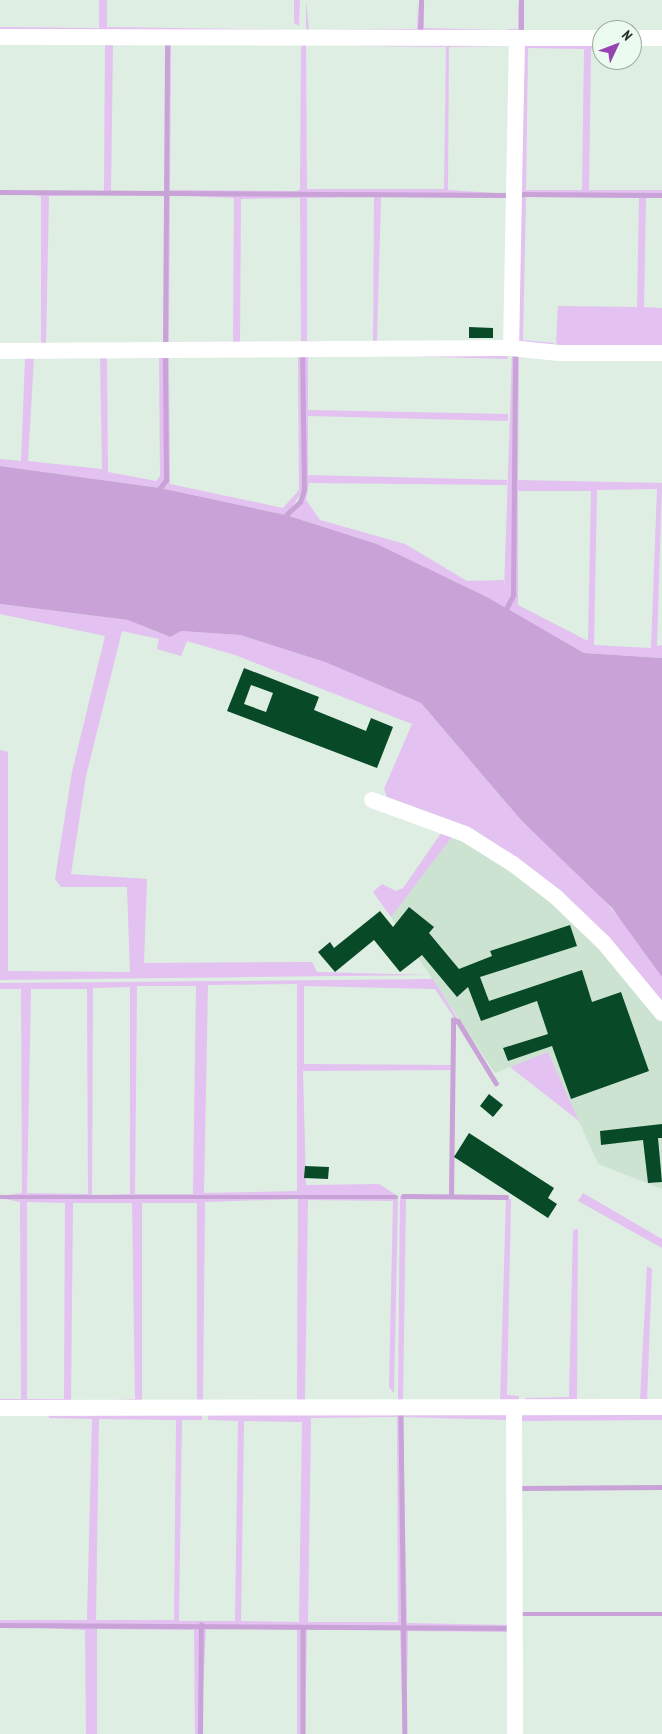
<!DOCTYPE html>
<html>
<head>
<meta charset="utf-8">
<style>
  body { margin:0 }
  #map { position:relative; width:662px; height:1734px; overflow:hidden; background:#deeee2; font-family:"PT Sans Narrow",sans-serif }
  div>[style] { position:absolute }
  [style*='--x'] { left:calc(var(--x)*1px); top:calc(var(--y)*1px); width:calc(var(--w)*1px); rotate:calc(var(--a)*1deg) }
  .built>* { inset:0; background:#cde3d2 }
  .green>* { inset:0; background:#e3c1f0 }
  .water>* { inset:0; background:#c9a2d8 }
  .stream>* { height:4.5px; margin:-2.25px; padding:0 2.25px; transform-origin:2.25px; border-radius:2.25px; background:#c9a2d8 }
  .building>* { inset:0; background:#084a27 }
  .minor>* { height:16px; margin:-8px; padding:0 8px; transform-origin:8px; border-radius:8px; background:#fff }
  span { translate:-50% -50%; white-space:nowrap; text-align:center; line-height:1.15; -webkit-text-stroke:5px #ebfbef; paint-order:stroke }
  .north { position:absolute; left:592px; top:20px; width:50px; height:50px; box-sizing:border-box; background:#ebfbef; border:1px solid #9ca89f; border-radius:50%; rotate:47deg; font-size:14px; font-weight:700; line-height:20px; text-align:center; color:#262c27 }
  .north::after { content:''; display:block; margin:auto; width:18px; height:22px; background:#9744b2; clip-path:polygon(50% 0,100% 100%,50% 72%,0 100%) }
</style>
</head>
<body>
<div id="map">
  <div class="built">
    <div style="clip-path:polygon(459px 827px,471px 828px,538px 873px,662px 1007px,662px 1189px,598px 1164px,548px 1052px,495px 1073px,391px 917px)"></div>
  </div>
  <div class="green">
    <div style="clip-path:polygon(99px 0,107px 0,107px 27px,299px 30px,0 33px,0 27px,99px 28px)"></div>
    <div style="clip-path:polygon(294px 0,300px 0,299px 26px,294px 23px)"></div>
    <div style="clip-path:polygon(306px 0,309px 30px,417px 29px,418px 0,419px 30px,424px 0,424px 28px,499px 30px,306px 34px)"></div>
    <div style="clip-path:polygon(518px 0,521px 33px,524px 0,524px 31px,557px 32px,557px 37px,505px 35px,508px 29px,518px 29px)"></div>
    <div style="clip-path:polygon(0 39px,258px 39px,255px 42px,171px 43px,170px 190px,297px 191px,300px 189px,301px 44px,266px 39px,352px 40px,353px 45px,306px 45px,307px 189px,444px 189px,446px 47px,362px 46px,360px 40px,508px 42px,507px 46px,449px 47px,448px 190px,512px 194px,168px 192px,166px 40px,113px 43px,111px 191px,104px 191px,105px 43px,0 43px)"></div>
    <div style="clip-path:polygon(602px 41px,524px 44px,522px 48px,518px 343px,553px 346px,519px 343px,521px 195px,662px 196px,646px 198px,644px 307px,662px 308px,662px 348px,556px 346px,558px 306px,637px 307px,639px 198px,526px 197px,523px 340px,554px 343px,554px 349px,520px 348px,514px 343px,519px 47px,527px 42px)"></div>
    <div style="clip-path:polygon(evenodd,525px 45px,602px 45px,591px 49px,589px 190px,662px 190px,662px 194px,521px 194px,525px 45px,528px 48px,584px 49px,582px 190px,526px 190px,528px 48px)"></div>
    <div style="clip-path:polygon(0 192px,165px 194px,49px 196px,46px 345px,166px 344px,168px 194px,514px 194px,511px 317px,509px 321px,512px 198px,381px 197px,377px 341px,414px 347px,373px 346px,374px 197px,307px 198px,307px 341px,364px 342px,364px 346px,301px 346px,300px 198px,241px 199px,240px 345px,295px 346px,181px 348px,233px 345px,234px 198px,170px 195px,169px 345px,175px 348px,9px 347px,41px 345px,41px 196px)"></div>
    <div style="clip-path:polygon(evenodd,0 352px,65px 352px,64px 356px,34px 357px,28px 461px,102px 469px,100px 356px,73px 352px,133px 352px,132px 356px,107px 356px,108px 472px,156px 481px,160px 476px,159px 356px,138px 356px,136px 352px,190px 352px,169px 355px,170px 484px,283px 508px,299px 490px,298px 353px,197px 352px,505px 352px,508px 359px,308px 353px,308px 410px,508px 414px,508px 421px,308px 416px,308px 475px,507px 480px,507px 485px,309px 483px,306px 500px,320px 520px,405px 544px,467px 581px,504px 580px,504px 591px,512px 354px,519px 356px,518px 480px,662px 483px,657px 646px,662px 645px,662px 658px,584px 653px,487px 597px,377px 544px,286px 515px,160px 488px,0 466px,0 459px,21px 461px,25px 359px,0 359px,0 352px,302px 352px,305px 490px,301px 503px,287px 515px,303px 490px,302px 352px,0 352px,165px 355px,167px 480px,161px 487px,164px 480px,165px 355px,0 352px,657px 489px,651px 648px,594px 645px,597px 490px,657px 489px,0 352px,518px 491px,591px 491px,588px 641px,518px 605px,518px 491px)"></div>
    <div style="clip-path:polygon(0 604px,128px 620px,169px 637px,181px 631px,240px 635px,325px 662px,421px 703px,521px 820px,580px 874px,634px 934px,662px 977px,662px 1007px,538px 873px,472px 828px,387px 797px,384px 789px,412px 724px,235px 655px,187px 641px,181px 656px,157px 649px,159px 639px,122px 631px,86px 776px,71px 874px,147px 879px,144px 963px,312px 962px,317px 972px,431px 975px,0 980px,0 750px,8px 752px,8px 971px,130px 972px,127px 887px,61px 887px,55px 879px,72px 772px,105px 636px,0 614px)"></div>
    <div style="clip-path:polygon(444px 829px,455px 833px,391px 917px,373px 892px,382px 884px,396px 891px,403px 888px)"></div>
    <div style="clip-path:polygon(evenodd,433px 979px,497px 1082px,435px 989px,304px 986px,304px 1064px,451px 1065px,451px 1070px,303px 1071px,306px 1185px,379px 1184px,396px 1195px,0 1196px,22px 1193px,21px 989px,0 989px,0 983px,433px 979px,297px 984px,297px 1191px,204px 1193px,208px 985px,297px 984px,433px 979px,137px 986px,196px 986px,193px 1194px,135px 1194px,137px 986px,433px 979px,130px 987px,130px 1194px,92px 1195px,93px 988px,130px 987px,433px 979px,31px 989px,87px 989px,88px 1194px,27px 1193px,31px 989px)"></div>
    <div style="clip-path:polygon(548px 1052px,579px 1121px,510px 1067px)"></div>
    <div style="clip-path:polygon(583px 1193px,662px 1239px,662px 1248px,578px 1201px)"></div>
    <div style="clip-path:polygon(400px 1196px,406px 1197px,403px 1400px,398px 1402px)"></div>
    <div style="clip-path:polygon(evenodd,0 1198px,398px 1198px,394px 1393px,389px 1387px,393px 1201px,308px 1200px,305px 1401px,297px 1400px,298px 1199px,205px 1202px,203px 1401px,114px 1400px,135px 1399px,132px 1203px,73px 1203px,71px 1400px,108px 1400px,109px 1405px,0 1405px,0 1399px,21px 1399px,20px 1202px,0 1198px,27px 1202px,65px 1203px,64px 1399px,27px 1399px,27px 1202px,0 1198px,142px 1203px,197px 1203px,197px 1400px,142px 1400px,142px 1203px)"></div>
    <div style="clip-path:polygon(506px 1199px,511px 1199px,507px 1395px,519px 1396px,519px 1401px,500px 1402px)"></div>
    <div style="clip-path:polygon(578px 1229px,577px 1401px,640px 1401px,647px 1266px,652px 1269px,647px 1401px,662px 1404px,529px 1404px,525px 1398px,569px 1397px,573px 1230px)"></div>
    <div style="clip-path:polygon(662px 1412px,662px 1420px,521px 1421px,519px 1415px)"></div>
    <div style="clip-path:polygon(evenodd,48px 1413px,202px 1413px,202px 1420px,182px 1420px,179px 1621px,235px 1621px,238px 1421px,208px 1420px,208px 1413px,509px 1415px,513px 1734px,508px 1734px,508px 1632px,408px 1631px,406px 1734px,404px 1628px,510px 1628px,405px 1626px,403px 1423px,407px 1623px,509px 1625px,506px 1420px,400px 1417px,401px 1626px,0 1624px,0 1620px,87px 1620px,92px 1419px,49px 1418px,48px 1413px,397px 1417px,398px 1622px,308px 1622px,311px 1418px,397px 1417px,48px 1413px,99px 1419px,176px 1420px,174px 1620px,96px 1620px,99px 1419px,48px 1413px,244px 1421px,302px 1422px,299px 1622px,241px 1621px,244px 1421px)"></div>
    <div style="clip-path:polygon(0 1626px,200px 1626px,199px 1734px,195px 1734px,194px 1630px,97px 1629px,97px 1734px,86px 1734px,85px 1630px)"></div>
    <div style="clip-path:polygon(202px 1626px,302px 1628px,302px 1734px,297px 1734px,297px 1630px,206px 1628px,201px 1734px)"></div>
    <div style="clip-path:polygon(304px 1627px,402px 1628px,403px 1734px,400px 1630px,307px 1629px,305px 1734px)"></div>
  </div>
  <div class="water">
    <div style="clip-path:polygon(0 466px,160px 488px,286px 515px,377px 544px,487px 597px,584px 653px,662px 658px,662px 977px,612px 908px,521px 820px,421px 703px,325px 662px,240px 635px,181px 631px,170px 637px,128px 620px,0 604px)"></div>
  </div>
  <div class="stream">
    <div style="--x:420;--y:32;--w:32;--a:-88"></div>
    <div style="--x:521;--y:32;--w:32;--a:-90"></div>
    <div style="--x:0;--y:192;--w:511;--a:0.34"></div>
    <div style="--x:520;--y:194;--w:142;--a:0.4"></div>
    <div style="--x:165;--y:344;--w:302;--a:-89.6"></div>
    <div style="--x:160;--y:488;--w:10;--a:-53"></div>
    <div style="--x:166;--y:480;--w:124;--a:-90.5"></div>
    <div style="--x:286;--y:515;--w:19;--a:-43"></div>
    <div style="--x:300;--y:502;--w:13;--a:-72"></div>
    <div style="--x:304;--y:490;--w:138;--a:-90.8"></div>
    <div style="--x:505;--y:611;--w:18;--a:-63"></div>
    <div style="--x:513;--y:595;--w:237;--a:-89.5"></div>
    <div style="--x:403;--y:1196;--w:103;--a:0.6"></div>
    <div style="--x:451;--y:1196;--w:176;--a:-89.3"></div>
    <div style="--x:453;--y:1020;--w:5;--a:11"></div>
    <div style="--x:458;--y:1021;--w:73;--a:58.5"></div>
    <div style="--x:0;--y:1197;--w:396;--a:0"></div>
    <div style="--x:401;--y:1416;--w:318;--a:89.3"></div>
    <div style="--x:521;--y:1488;--w:141;--a:-0.4"></div>
    <div style="--x:520;--y:1614;--w:142;--a:0"></div>
    <div style="--x:0;--y:1625;--w:509;--a:0.34"></div>
    <div style="--x:303;--y:1627;--w:107;--a:90"></div>
    <div style="--x:200;--y:1734;--w:109;--a:-89.5"></div>
  </div>
  <div class="building">
    <div style="clip-path:polygon(469px 327px,493px 328px,493px 338px,469px 338px)"></div>
    <div style="clip-path:polygon(evenodd,244px 668px,319px 697px,314px 710px,366px 731px,371px 718px,393px 727px,377px 768px,227px 711px,244px 668px,251px 685px,273px 693px,266px 712px,244px 704px,251px 685px)"></div>
    <div style="clip-path:polygon(409px 907px,434px 927px,429px 933px,459px 969px,492px 956px,490px 951px,570px 925px,577px 946px,480px 977px,489px 1001px,582px 970px,592px 1002px,621px 992px,649px 1071px,571px 1099px,552px 1046px,508px 1061px,503px 1048px,548px 1034px,537px 1001px,481px 1021px,468px 987px,457px 997px,422px 955px,400px 972px,374px 940px,335px 972px,318px 952px,330px 942px,334px 948px,380px 911px,393px 927px)"></div>
    <div style="clip-path:polygon(489px 1094px,503px 1105px,493px 1117px,480px 1106px)"></div>
    <div style="clip-path:polygon(662px 1124px,662px 1138px,658px 1138px,662px 1182px,648px 1183px,643px 1140px,601px 1145px,600px 1131px)"></div>
    <div style="clip-path:polygon(469px 1133px,554px 1188px,548px 1198px,557px 1204px,548px 1218px,454px 1157px)"></div>
    <div style="clip-path:polygon(305px 1166px,329px 1167px,328px 1179px,304px 1178px)"></div>
  </div>
  <div class="minor">
    <div style="--x:0;--y:37;--w:602;--a:0.1"></div>
    <div style="--x:632;--y:38;--w:30;--a:0"></div>
    <div style="--x:511;--y:348;--w:309;--a:-88.9"></div>
    <div style="--x:0;--y:351;--w:511;--a:-0.34"></div>
    <div style="--x:511;--y:348;--w:48;--a:5.9"></div>
    <div style="--x:559;--y:353;--w:103;--a:0"></div>
    <div style="--x:372;--y:800;--w:99;--a:20.1"></div>
    <div style="--x:465;--y:834;--w:57;--a:32"></div>
    <div style="--x:513;--y:864;--w:54;--a:37.5"></div>
    <div style="--x:556;--y:897;--w:66;--a:43.8"></div>
    <div style="--x:604;--y:943;--w:91;--a:50.4"></div>
    <div style="--x:0;--y:1408;--w:662;--a:-0.09"></div>
    <div style="--x:514;--y:1410;--w:324;--a:89.8"></div>
  </div>
  <div class="north">N</div>
</div>
</body>
</html>
